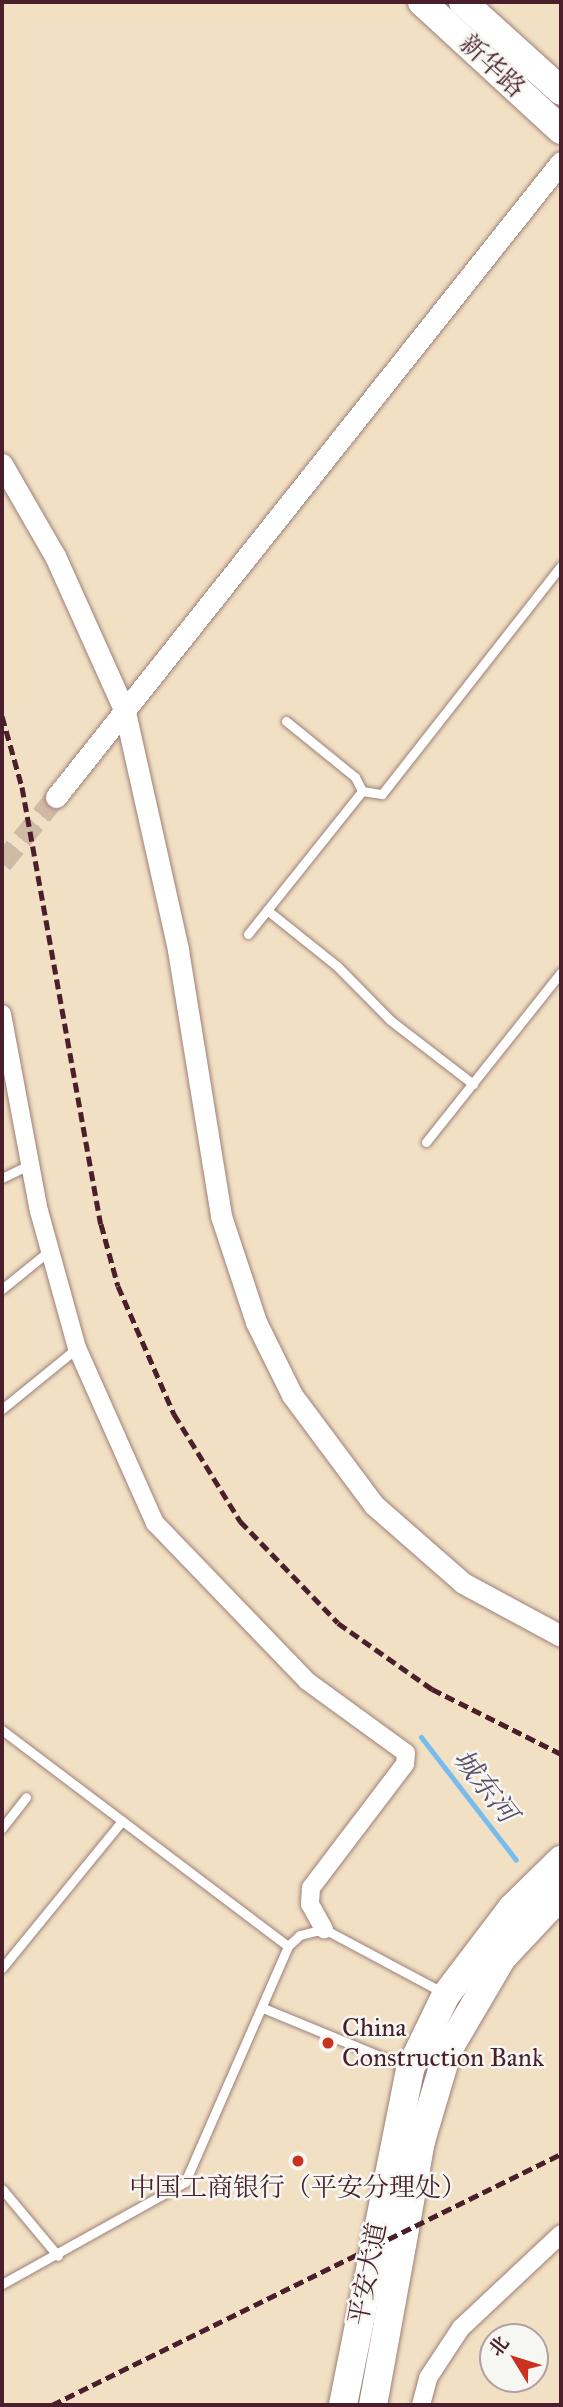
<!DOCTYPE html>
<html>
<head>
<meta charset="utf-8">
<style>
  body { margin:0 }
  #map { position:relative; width:563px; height:2407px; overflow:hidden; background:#f2e0c4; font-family:"IM FELL Great Primer","Noto Serif SC",serif }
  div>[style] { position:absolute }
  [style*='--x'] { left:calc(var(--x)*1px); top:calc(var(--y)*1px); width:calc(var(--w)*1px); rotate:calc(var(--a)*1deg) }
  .stream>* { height:5px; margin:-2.5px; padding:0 2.5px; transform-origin:2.5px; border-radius:2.5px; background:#77bcee }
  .tertiary-tunnel>* { height:21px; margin-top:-10.5px; transform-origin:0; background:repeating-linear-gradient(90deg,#d0b9a5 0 21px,transparent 0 31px) }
  .roads { filter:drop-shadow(0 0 2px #9e8078) drop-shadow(0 0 2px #9e8078) }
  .service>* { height:9px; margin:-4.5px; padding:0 4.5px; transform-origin:4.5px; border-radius:4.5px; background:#fff }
  .minor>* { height:18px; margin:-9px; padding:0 9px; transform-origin:9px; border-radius:9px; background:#fff }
  .tertiary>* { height:21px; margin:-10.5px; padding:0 10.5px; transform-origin:10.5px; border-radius:10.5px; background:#fff }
  .primary>* { height:28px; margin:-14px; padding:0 14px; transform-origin:14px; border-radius:14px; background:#fff }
  .rail>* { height:5px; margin-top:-2.5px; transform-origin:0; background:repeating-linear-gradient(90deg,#4a1f2b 0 10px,transparent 0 15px) }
  .dots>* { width:19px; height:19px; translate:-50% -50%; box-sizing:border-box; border:4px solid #f6f6f2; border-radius:50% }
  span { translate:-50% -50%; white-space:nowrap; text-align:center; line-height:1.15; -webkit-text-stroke:5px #f6f6f2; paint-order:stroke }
  .street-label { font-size:26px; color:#4a1f2b }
  .poi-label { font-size:26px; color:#4a1f2b }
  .left { translate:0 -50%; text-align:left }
  .water-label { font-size:28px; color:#584e66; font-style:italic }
  .frame { position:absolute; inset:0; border:4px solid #4a1f2b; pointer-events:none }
  .north { position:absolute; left:479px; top:2323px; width:70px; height:70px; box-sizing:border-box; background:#f6f6f2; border:2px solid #b1a0a2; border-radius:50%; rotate:308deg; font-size:19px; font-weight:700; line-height:28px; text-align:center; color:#4a1f2b }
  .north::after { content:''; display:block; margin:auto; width:24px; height:32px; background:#c8321e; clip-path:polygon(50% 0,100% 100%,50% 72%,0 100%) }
</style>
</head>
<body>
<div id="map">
  <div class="stream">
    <div style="--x:421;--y:1737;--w:155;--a:52.3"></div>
  </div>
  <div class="tertiary-tunnel">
    <div style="--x:2;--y:863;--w:85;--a:-50.7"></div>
  </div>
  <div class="roads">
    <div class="service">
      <div style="--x:286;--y:721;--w:89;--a:39.1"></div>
      <div style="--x:355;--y:777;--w:16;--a:63"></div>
      <div style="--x:362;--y:791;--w:20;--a:9"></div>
      <div style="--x:382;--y:794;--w:290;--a:-51.9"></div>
      <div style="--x:267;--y:910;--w:90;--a:38.7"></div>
      <div style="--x:337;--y:966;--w:76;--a:45.5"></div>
      <div style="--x:390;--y:1020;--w:105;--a:37.6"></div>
      <div style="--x:248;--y:934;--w:183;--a:-51.4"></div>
      <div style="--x:426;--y:1142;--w:217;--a:-51.5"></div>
      <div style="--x:2;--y:1178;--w:32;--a:-26"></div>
      <div style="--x:2;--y:1289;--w:62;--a:-39.1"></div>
      <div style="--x:2;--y:1409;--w:97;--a:-39.1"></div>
      <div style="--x:2;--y:1730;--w:358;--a:37.1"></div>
      <div style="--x:2;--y:1828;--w:39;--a:-52"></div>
      <div style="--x:2;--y:1968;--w:190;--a:-50.8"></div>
      <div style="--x:263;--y:2008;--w:155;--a:22.4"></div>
      <div style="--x:2;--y:2189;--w:87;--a:50.1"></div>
      <div style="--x:2;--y:2284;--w:210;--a:-29.1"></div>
      <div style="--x:185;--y:2182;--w:257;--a:-66.4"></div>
      <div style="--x:288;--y:1946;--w:16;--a:-43"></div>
      <div style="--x:300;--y:1935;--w:25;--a:-14"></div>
      <div style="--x:324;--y:1929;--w:134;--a:28.1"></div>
    </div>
    <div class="minor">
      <div style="--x:2;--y:1014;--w:200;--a:79.4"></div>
      <div style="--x:39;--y:1211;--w:142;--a:74.5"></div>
      <div style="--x:77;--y:1348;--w:192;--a:66"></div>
      <div style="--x:155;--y:1523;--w:219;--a:46.1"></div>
      <div style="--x:307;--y:1681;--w:122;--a:36"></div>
      <div style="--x:406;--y:1753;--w:11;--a:95"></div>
      <div style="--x:405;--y:1764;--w:156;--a:127.2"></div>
      <div style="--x:311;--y:1888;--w:16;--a:94"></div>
      <div style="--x:310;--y:1904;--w:29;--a:61"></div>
      <div style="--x:421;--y:2405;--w:28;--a:-75"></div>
      <div style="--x:428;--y:2378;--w:60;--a:-56.6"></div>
      <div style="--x:461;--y:2328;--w:137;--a:-43.2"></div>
    </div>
    <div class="tertiary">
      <div style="--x:2;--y:464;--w:106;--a:60.1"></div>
      <div style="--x:55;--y:556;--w:171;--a:65.8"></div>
      <div style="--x:125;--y:712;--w:244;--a:77.4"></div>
      <div style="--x:178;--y:950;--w:269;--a:80.8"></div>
      <div style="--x:221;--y:1216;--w:112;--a:71.7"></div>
      <div style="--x:256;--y:1322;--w:81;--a:63.7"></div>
      <div style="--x:292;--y:1395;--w:137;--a:53.3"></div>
      <div style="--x:374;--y:1505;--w:118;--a:41.2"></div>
      <div style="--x:463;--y:1583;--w:111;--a:28.4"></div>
      <div style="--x:56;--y:797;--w:811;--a:-51.51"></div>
    </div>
    <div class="primary">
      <div style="--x:422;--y:2;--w:189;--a:42.6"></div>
      <div style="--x:463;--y:2;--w:132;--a:42.2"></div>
      <div style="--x:343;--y:2405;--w:343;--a:-78.7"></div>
      <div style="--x:410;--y:2069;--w:82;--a:-64.1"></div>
      <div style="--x:446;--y:1995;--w:109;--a:-52.8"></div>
      <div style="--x:512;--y:1908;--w:69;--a:-44.4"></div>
      <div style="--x:373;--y:2405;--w:268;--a:-79.7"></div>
      <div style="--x:421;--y:2141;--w:95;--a:-73.5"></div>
      <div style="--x:448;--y:2050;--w:107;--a:-59.6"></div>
      <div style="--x:502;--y:1958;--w:86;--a:-46.9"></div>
    </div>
  </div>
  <div class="rail">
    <div style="--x:2;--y:716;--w:74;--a:74.3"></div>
    <div style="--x:22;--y:787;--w:444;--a:79.8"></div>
    <div style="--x:101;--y:1224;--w:64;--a:74.7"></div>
    <div style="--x:118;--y:1286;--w:140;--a:66.4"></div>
    <div style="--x:174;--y:1414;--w:126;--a:58.3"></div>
    <div style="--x:240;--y:1521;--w:141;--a:46.1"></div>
    <div style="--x:338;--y:1623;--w:115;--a:35.1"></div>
    <div style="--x:432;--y:1689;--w:144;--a:26.7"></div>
    <div style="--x:52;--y:2405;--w:568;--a:-26.25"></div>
  </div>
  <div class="dots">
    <div style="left:328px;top:2043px;background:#c8321e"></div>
    <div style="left:298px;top:2161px;background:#c8321e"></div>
  </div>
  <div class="street-label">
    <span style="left:492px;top:66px;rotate:43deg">新华路</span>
    <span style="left:368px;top:2274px;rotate:-79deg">平安大道</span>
  </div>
  <div class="poi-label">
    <span class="left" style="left:342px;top:2043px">China<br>Construction Bank</span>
    <span style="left:298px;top:2188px">中国工商银行（平安分理处）</span>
  </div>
  <div class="water-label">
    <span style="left:485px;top:1786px;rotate:52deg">城东河</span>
  </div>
  <div class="frame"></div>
  <div class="north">北</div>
</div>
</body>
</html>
